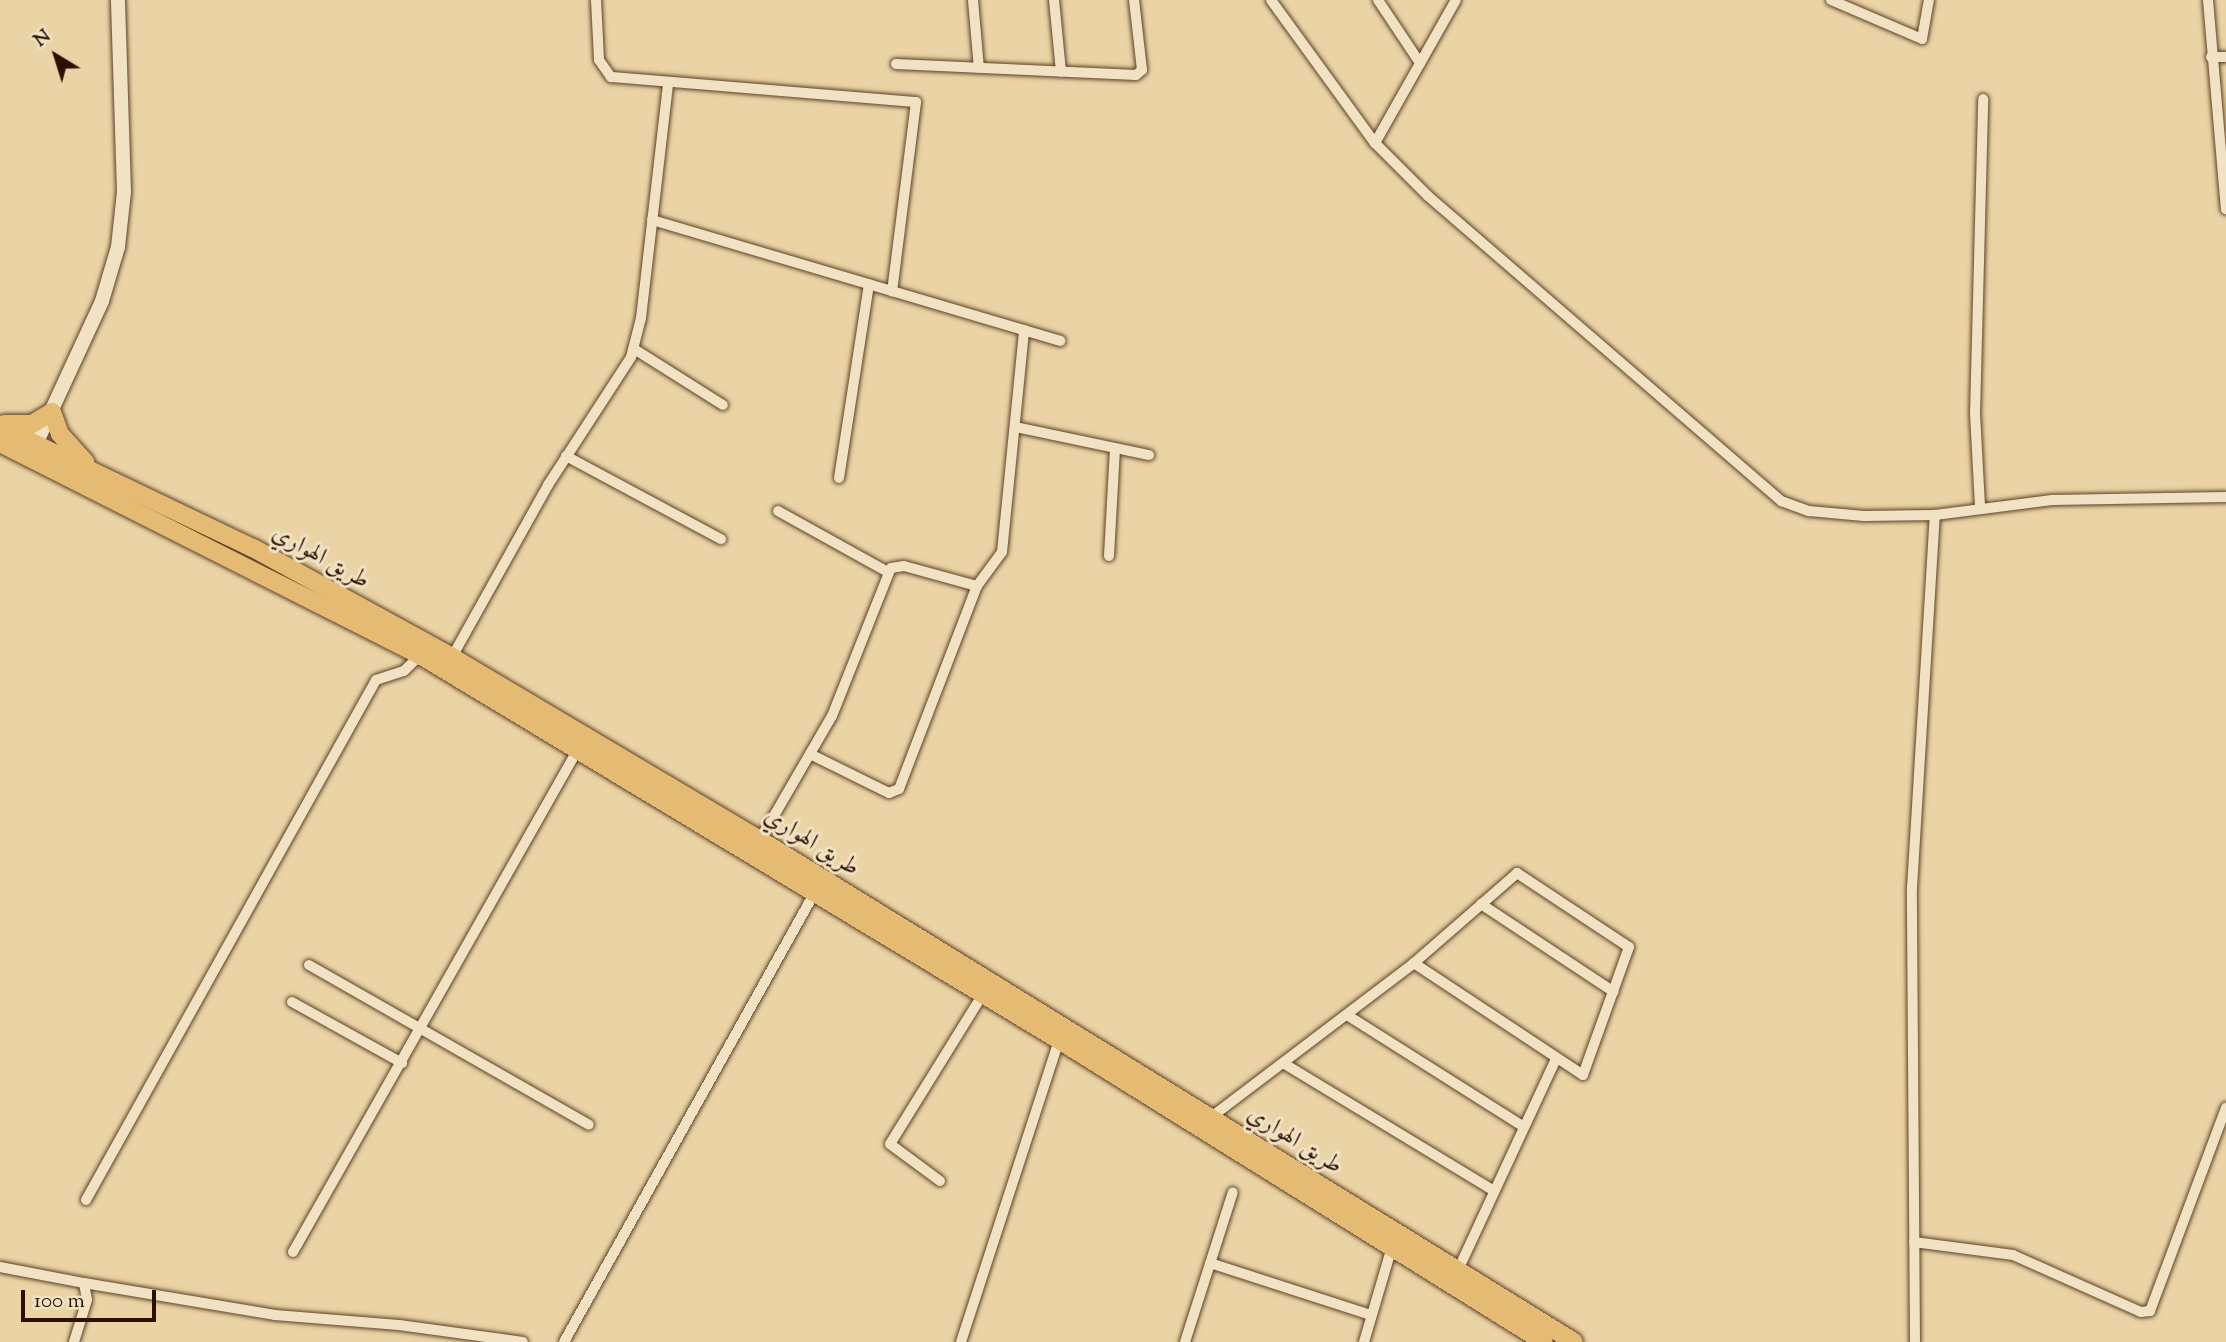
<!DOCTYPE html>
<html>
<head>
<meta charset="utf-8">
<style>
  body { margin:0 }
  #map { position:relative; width:2226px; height:1342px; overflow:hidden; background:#ead3a4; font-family:"Sorts Mill Goudy",Amiri,serif }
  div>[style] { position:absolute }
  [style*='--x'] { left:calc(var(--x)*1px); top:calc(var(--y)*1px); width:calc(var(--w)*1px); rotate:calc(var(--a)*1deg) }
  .roads { filter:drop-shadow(0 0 2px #5d4129) drop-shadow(0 0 2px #5d4129) }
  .street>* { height:10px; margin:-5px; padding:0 5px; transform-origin:5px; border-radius:5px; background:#f1e2c4 }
  .secondary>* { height:14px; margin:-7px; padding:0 7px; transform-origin:7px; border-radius:7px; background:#f1e2c4 }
  .highway>* { height:18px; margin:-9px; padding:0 9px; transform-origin:9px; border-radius:9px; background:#e5ba72 }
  span { translate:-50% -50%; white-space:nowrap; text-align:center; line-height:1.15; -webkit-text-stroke:6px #f1e2c4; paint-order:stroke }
  .street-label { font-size:24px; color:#2e1000 }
  .north { position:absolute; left:21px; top:21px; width:70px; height:70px; -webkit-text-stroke:5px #f1e2c4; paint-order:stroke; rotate:322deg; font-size:19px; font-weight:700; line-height:28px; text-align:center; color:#2e1000 }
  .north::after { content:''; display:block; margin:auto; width:24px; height:32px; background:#2e1000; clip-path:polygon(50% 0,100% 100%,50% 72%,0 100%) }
  .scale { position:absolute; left:21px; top:1290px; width:135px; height:32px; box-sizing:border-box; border:4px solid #2e1000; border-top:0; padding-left:9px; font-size:21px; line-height:24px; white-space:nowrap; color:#2e1000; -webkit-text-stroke:5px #f1e2c4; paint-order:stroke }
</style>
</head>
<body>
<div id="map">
  <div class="roads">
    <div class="street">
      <div style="--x:596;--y:0;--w:60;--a:87.1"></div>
      <div style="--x:599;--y:60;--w:21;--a:55"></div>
      <div style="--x:611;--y:77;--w:306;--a:4.7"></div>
      <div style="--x:916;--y:102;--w:191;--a:97.2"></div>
      <div style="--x:973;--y:0;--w:68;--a:85"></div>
      <div style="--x:1054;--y:0;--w:72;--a:84.4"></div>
      <div style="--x:1271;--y:0;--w:177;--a:54"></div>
      <div style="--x:1375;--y:143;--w:75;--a:45"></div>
      <div style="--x:1428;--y:196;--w:467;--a:40.8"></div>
      <div style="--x:1781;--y:501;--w:30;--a:20"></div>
      <div style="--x:1809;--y:511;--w:55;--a:5.2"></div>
      <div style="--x:1864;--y:516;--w:71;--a:-0.8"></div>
      <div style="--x:1935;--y:515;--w:118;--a:-7.3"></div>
      <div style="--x:2052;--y:500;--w:174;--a:-1"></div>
      <div style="--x:1378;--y:0;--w:76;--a:56.3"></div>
      <div style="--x:1831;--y:0;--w:99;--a:23.2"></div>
      <div style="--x:1922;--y:39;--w:40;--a:-80"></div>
      <div style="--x:2208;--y:0;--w:210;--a:85.1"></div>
      <div style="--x:2211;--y:57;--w:15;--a:0"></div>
      <div style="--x:896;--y:64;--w:240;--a:2.6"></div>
      <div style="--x:1136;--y:75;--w:8;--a:-40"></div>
      <div style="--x:1142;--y:70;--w:70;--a:-96.5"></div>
      <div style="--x:1375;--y:143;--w:164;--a:-60.5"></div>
      <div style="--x:652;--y:220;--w:426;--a:16.5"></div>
      <div style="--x:634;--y:349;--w:105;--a:32.2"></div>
      <div style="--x:1015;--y:427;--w:137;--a:11.8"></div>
      <div style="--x:566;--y:456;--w:176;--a:28.2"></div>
      <div style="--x:839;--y:478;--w:196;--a:-81.2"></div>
      <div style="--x:1980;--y:506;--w:92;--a:-93.1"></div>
      <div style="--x:1975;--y:414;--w:315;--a:-88.5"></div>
      <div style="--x:778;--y:511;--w:126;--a:29"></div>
      <div style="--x:1109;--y:556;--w:108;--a:-86.8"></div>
      <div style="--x:452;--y:657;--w:197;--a:-60.8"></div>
      <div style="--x:548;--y:485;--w:153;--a:-57"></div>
      <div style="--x:631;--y:357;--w:40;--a:-75.6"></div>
      <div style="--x:641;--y:318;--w:235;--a:-83.4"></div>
      <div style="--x:810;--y:754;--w:88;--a:26.3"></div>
      <div style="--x:889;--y:793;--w:11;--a:-22"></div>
      <div style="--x:899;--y:789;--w:217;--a:-69"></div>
      <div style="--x:760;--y:840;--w:143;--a:-59.9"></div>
      <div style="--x:832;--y:716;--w:159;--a:-68.3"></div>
      <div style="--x:891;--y:568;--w:13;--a:-9"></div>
      <div style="--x:904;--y:566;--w:76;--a:15.3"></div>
      <div style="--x:977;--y:586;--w:42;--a:-53.7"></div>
      <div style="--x:1002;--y:552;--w:223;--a:-84.3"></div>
      <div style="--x:1481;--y:904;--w:159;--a:33.5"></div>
      <div style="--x:309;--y:965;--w:322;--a:29.7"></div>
      <div style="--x:292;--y:1002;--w:126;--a:29"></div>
      <div style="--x:1347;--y:1015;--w:209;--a:32.3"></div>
      <div style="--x:1283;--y:1063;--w:247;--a:31.2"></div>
      <div style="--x:1210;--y:1118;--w:256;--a:-37.2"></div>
      <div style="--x:1414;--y:963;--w:137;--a:-41.1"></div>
      <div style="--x:1517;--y:873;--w:134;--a:33.5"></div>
      <div style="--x:1629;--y:947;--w:136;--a:109.8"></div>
      <div style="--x:1583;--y:1075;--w:203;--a:-146.5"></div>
      <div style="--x:940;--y:1181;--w:62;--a:-143.5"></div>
      <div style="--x:890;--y:1144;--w:176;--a:-58.2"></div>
      <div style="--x:86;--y:1200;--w:595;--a:-60.85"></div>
      <div style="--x:376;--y:680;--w:29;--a:-18"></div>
      <div style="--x:404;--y:671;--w:23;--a:-45"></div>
      <div style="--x:1914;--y:1242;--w:100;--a:7.5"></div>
      <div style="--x:2013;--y:1255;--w:140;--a:24"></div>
      <div style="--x:2141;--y:1312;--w:9;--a:-6"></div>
      <div style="--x:2150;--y:1311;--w:217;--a:-69.5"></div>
      <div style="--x:293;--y:1252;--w:578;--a:-60.46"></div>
      <div style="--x:1210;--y:1263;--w:169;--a:17.9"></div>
      <div style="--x:0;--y:1267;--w:86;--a:10.8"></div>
      <div style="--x:84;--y:1283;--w:17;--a:80"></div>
      <div style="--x:87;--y:1300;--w:44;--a:107.2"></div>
      <div style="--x:1458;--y:1270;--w:233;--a:-65.1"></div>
      <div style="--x:84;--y:1283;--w:194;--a:9.5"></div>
      <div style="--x:275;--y:1315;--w:124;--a:4.6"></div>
      <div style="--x:399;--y:1325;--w:125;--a:7.8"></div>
      <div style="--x:564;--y:1342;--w:515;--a:-60.85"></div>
      <div style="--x:961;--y:1342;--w:318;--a:-72"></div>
      <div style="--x:1185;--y:1342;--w:157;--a:-72.3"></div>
      <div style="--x:1364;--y:1342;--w:99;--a:-73.6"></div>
      <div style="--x:1915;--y:1342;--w:454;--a:-90.4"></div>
      <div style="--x:1912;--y:888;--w:374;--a:-86.5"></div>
    </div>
    <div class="secondary">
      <div style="--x:36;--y:444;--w:157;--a:-65.2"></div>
      <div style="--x:102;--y:301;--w:56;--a:-73.5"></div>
      <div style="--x:118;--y:247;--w:55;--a:-83.8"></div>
      <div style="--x:124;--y:192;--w:192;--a:-91.8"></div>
    </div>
    <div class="highway">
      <div style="--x:4;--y:424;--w:28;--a:0"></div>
      <div style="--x:32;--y:424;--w:23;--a:-31"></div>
      <div style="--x:52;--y:412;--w:23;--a:70"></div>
      <div style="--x:60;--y:434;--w:38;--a:48"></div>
      <div style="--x:0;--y:427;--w:280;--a:25.6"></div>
      <div style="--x:253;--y:548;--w:227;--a:28.7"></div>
      <div style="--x:452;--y:657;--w:358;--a:30.7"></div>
      <div style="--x:760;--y:840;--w:956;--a:31.66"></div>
      <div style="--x:0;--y:443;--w:470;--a:26.8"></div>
      <div style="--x:420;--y:655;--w:746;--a:31.07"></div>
      <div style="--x:1059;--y:1040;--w:571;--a:31.91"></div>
    </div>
  </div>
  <div class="street-label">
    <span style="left:320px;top:558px;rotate:29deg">طريق الهواري</span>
    <span style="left:811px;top:843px;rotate:32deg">طريق الهواري</span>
    <span style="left:1294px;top:1141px;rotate:32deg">طريق الهواري</span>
  </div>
  <div class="north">N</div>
  <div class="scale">100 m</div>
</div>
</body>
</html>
